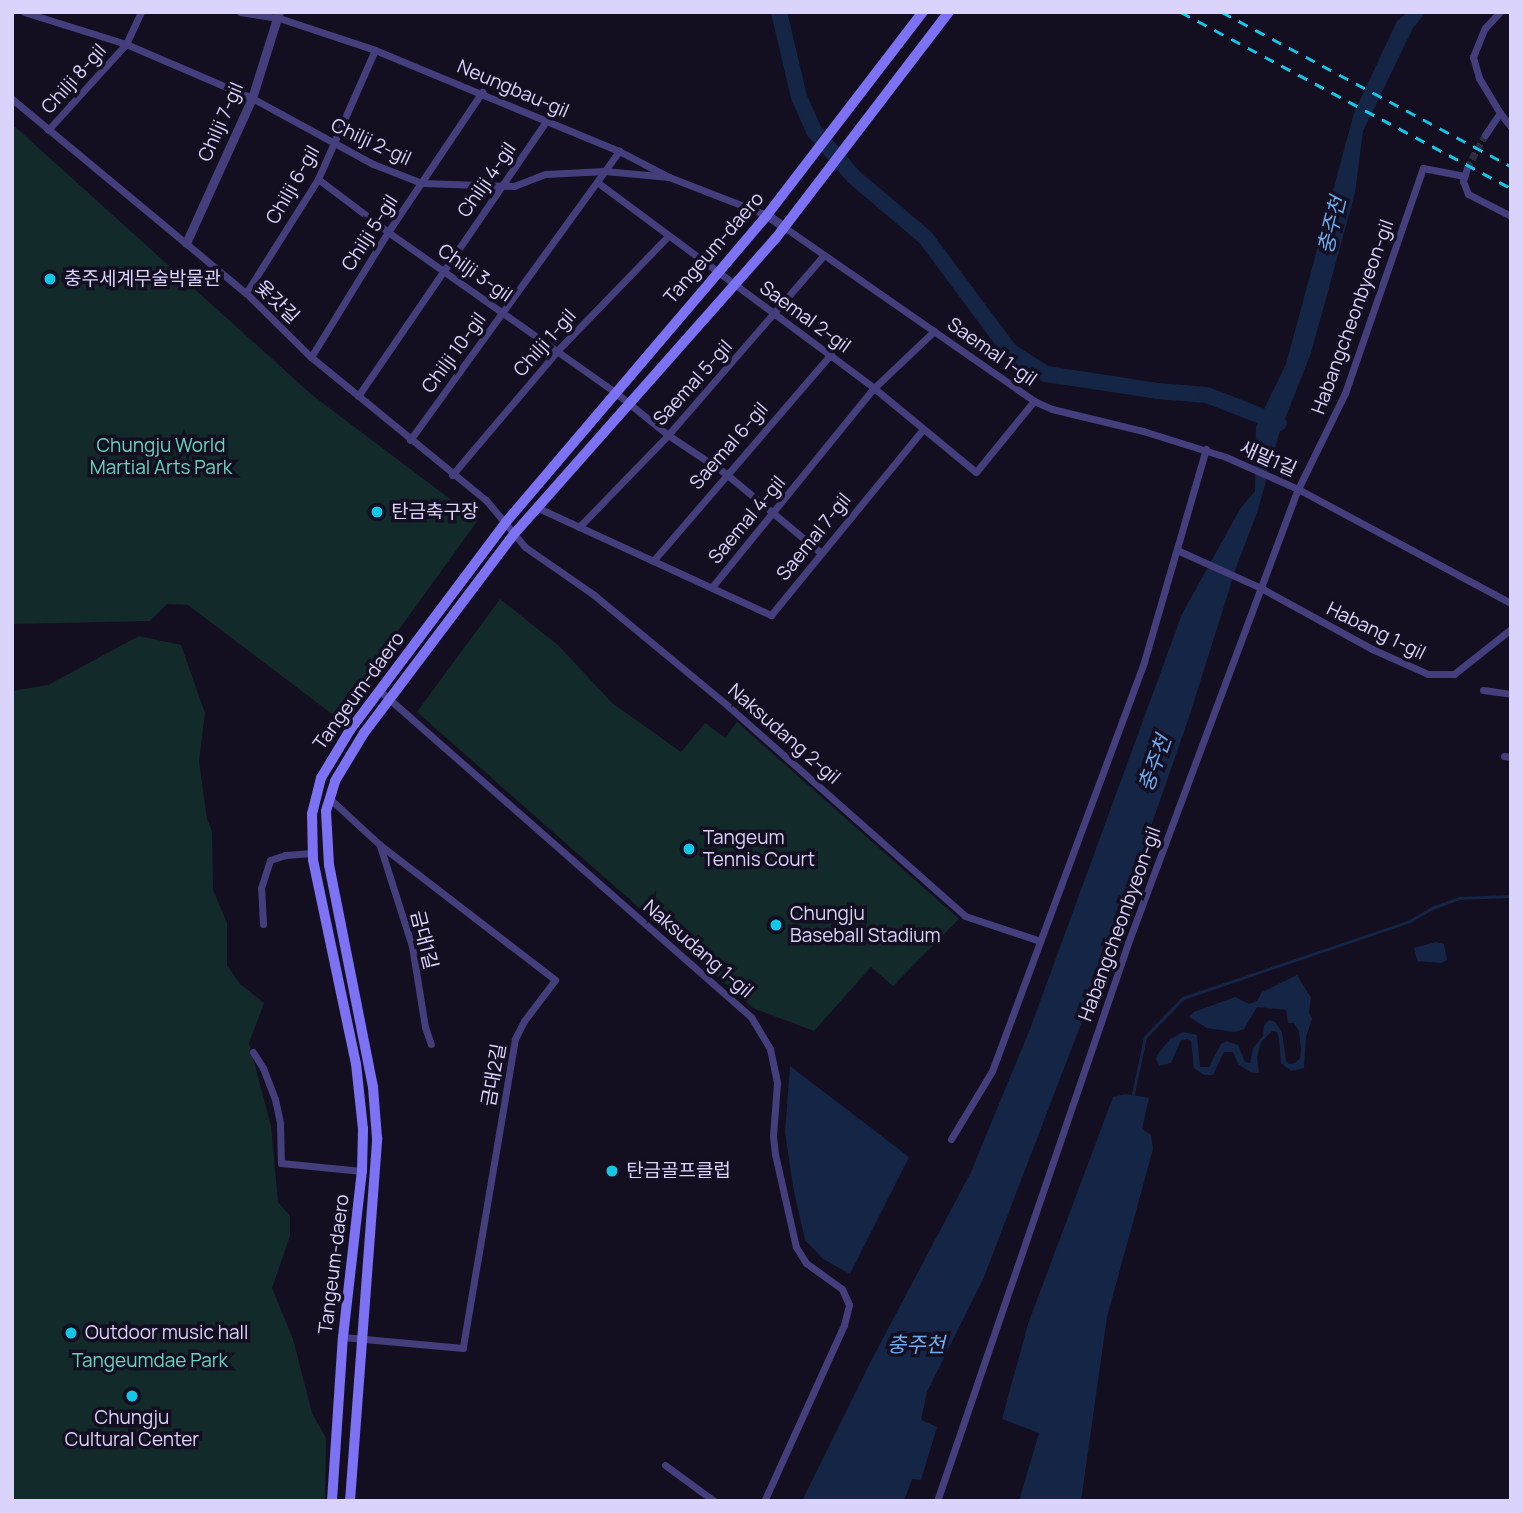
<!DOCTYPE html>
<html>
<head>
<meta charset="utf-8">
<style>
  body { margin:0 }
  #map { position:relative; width:1523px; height:1513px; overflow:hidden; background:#130f21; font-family:Manrope,"Noto Sans KR",sans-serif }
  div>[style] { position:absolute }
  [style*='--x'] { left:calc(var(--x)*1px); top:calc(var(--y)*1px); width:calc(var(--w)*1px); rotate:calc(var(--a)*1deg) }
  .green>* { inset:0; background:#132a2a }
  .water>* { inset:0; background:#142546 }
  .stream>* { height:2.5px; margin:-1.25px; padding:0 1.25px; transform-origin:1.25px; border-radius:1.25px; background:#142546 }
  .river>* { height:16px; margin:-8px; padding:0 8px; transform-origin:8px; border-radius:8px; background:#142546 }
  .minor-tunnel>* { height:7px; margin-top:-3.5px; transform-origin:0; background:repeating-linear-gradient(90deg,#312c42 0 7px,transparent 0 10.5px) }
  .minor>* { height:7px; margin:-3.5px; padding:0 3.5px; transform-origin:3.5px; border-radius:3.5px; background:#443e7c }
  .tertiary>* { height:9px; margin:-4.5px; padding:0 4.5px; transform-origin:4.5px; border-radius:4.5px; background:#443e7c }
  .secondary>* { height:10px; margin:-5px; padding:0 5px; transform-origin:5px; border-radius:5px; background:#7c72f3 }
  .rail>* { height:2.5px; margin-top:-1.25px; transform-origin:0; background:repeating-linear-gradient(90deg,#14c7e6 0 10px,transparent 0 19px) }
  .dots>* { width:19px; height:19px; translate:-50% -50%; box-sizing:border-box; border:4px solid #130f21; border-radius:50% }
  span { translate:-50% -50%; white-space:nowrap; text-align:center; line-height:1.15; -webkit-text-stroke:7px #130f21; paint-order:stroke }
  .street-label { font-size:19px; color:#dad3fb }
  .poi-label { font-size:19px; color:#dad3fb }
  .left { translate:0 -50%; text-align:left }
  .park-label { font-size:19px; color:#66d5be }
  .water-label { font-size:21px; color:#6aacf2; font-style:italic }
  .frame { position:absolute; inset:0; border:14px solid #dad3fb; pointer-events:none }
</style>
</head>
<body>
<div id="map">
  <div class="green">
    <div style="clip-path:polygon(12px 124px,312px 395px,478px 520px,336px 717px,188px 605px,167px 604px,150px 621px,12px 624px)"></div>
    <div style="clip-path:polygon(500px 599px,559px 646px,612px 703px,681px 752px,705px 723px,725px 738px,737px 722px,959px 919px,893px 986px,871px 967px,814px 1031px,753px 1008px,417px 712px)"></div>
    <div style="clip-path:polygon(139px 636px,181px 645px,205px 713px,199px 761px,207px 819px,212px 831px,213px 890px,227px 923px,227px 965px,240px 984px,264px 1003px,249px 1043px,271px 1126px,278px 1202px,290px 1216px,290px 1236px,272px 1288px,293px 1339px,312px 1413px,326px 1438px,325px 1501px,12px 1501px,12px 691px,48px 685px)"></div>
  </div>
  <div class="water">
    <div style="clip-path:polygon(1408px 12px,1426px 12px,1413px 28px,1363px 131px,1355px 193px,1311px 353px,1279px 434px,1258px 510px,1237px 565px,1189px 717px,1094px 990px,984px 1277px,927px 1392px,921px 1420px,937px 1427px,921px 1480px,912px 1479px,904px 1501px,802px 1501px,871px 1361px,971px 1172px,1030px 1029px,1182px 614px,1240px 509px,1255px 491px,1256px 426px,1286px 364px,1354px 113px,1397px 21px)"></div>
    <div style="clip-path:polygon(1436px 942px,1444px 944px,1447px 960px,1441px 963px,1417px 961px,1414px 948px)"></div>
    <div style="clip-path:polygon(1297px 975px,1311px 998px,1309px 1013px,1312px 1019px,1306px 1037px,1304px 1068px,1291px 1071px,1281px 1063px,1279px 1038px,1277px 1032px,1272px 1031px,1261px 1042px,1257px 1057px,1259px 1073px,1250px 1072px,1238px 1064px,1233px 1052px,1224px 1052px,1213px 1075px,1204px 1075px,1194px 1068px,1191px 1041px,1187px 1039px,1181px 1040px,1171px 1063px,1159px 1066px,1156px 1059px,1158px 1054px,1170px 1039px,1183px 1032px,1197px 1035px,1200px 1067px,1209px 1067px,1221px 1044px,1227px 1041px,1238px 1045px,1245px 1062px,1250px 1063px,1253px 1048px,1263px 1036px,1264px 1025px,1269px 1020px,1275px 1022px,1282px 1032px,1286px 1061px,1289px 1064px,1295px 1063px,1300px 1058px,1301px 1050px,1299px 1031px,1294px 1023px,1288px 1023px,1286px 1010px,1257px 1007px,1244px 1029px,1234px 1032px,1207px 1028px,1189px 1017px,1194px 1012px,1235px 997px,1249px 1004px,1257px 1001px,1262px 992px)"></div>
    <div style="clip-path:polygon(790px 1066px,909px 1157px,850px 1274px,823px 1259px,805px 1240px,793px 1187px,785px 1132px)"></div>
    <div style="clip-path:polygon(1126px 1094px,1149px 1098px,1142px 1129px,1151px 1135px,1153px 1149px,1107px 1317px,1081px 1501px,1019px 1501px,1039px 1433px,1002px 1419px,1028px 1324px,1113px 1097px)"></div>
  </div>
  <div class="stream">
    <div style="--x:1133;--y:1094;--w:58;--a:-78.1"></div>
    <div style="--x:1145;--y:1037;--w:54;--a:-45.7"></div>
    <div style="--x:1183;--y:998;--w:237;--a:-18.7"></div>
    <div style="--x:1408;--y:922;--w:28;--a:-30"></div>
    <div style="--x:1432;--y:908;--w:30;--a:-20"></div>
    <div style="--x:1460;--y:898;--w:51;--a:-2.2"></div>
  </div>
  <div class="river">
    <div style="--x:779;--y:12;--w:87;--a:76.8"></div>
    <div style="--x:799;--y:97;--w:37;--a:66"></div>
    <div style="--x:814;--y:131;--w:61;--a:49"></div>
    <div style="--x:854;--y:177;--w:93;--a:40.2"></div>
    <div style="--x:925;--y:237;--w:142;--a:53.3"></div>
    <div style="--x:1010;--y:351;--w:43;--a:32.6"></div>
    <div style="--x:1046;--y:374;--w:113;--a:8.6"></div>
    <div style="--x:1158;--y:391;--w:49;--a:4.7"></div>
    <div style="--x:1207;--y:395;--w:77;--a:21.3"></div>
  </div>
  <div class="minor-tunnel">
    <div style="--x:1467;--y:168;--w:38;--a:-61"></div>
  </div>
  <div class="minor">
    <div style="--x:24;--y:12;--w:107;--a:17.4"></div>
    <div style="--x:126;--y:44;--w:137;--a:23.2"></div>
    <div style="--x:252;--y:98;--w:138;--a:28.6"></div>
    <div style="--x:373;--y:164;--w:53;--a:21.2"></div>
    <div style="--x:422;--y:183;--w:92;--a:1.9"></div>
    <div style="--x:514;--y:186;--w:34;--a:-21"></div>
    <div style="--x:546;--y:174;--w:59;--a:-2.9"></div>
    <div style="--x:605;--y:171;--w:64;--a:5.4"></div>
    <div style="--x:240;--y:12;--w:39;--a:9"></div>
    <div style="--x:279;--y:18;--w:101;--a:18.4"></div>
    <div style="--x:375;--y:50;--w:264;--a:22.5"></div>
    <div style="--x:619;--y:151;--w:56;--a:27.5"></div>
    <div style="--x:669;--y:177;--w:105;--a:21.2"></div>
    <div style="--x:12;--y:99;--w:304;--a:39.7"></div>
    <div style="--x:246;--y:293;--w:91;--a:44.6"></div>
    <div style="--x:311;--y:357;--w:226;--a:39.3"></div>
    <div style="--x:486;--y:500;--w:61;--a:50.3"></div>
    <div style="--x:525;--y:547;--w:84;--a:34.8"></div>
    <div style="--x:594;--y:595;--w:174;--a:39.6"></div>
    <div style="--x:728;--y:706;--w:317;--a:41.5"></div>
    <div style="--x:965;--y:916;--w:79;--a:18.4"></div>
    <div style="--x:1500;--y:113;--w:18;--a:52"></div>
    <div style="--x:48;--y:130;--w:116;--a:-47.8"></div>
    <div style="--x:126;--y:44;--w:35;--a:-65"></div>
    <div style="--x:1485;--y:135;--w:27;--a:-56"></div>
    <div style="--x:1500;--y:113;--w:41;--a:-121"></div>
    <div style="--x:1479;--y:78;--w:22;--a:-106"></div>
    <div style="--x:1473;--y:57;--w:31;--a:-68"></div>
    <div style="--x:1485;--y:28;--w:22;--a:-47"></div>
    <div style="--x:1467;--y:168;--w:14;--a:107"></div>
    <div style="--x:1463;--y:181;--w:14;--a:69"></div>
    <div style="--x:1468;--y:194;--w:48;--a:27.1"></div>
    <div style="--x:318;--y:179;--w:88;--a:37.1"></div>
    <div style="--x:388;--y:232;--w:278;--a:35.2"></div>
    <div style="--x:615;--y:392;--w:68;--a:39.1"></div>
    <div style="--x:668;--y:435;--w:69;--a:33.7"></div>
    <div style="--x:725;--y:473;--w:125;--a:39.8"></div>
    <div style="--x:597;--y:182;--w:345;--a:36.6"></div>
    <div style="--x:874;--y:388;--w:132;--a:39.5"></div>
    <div style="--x:976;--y:472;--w:92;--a:-50.8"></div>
    <div style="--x:784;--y:227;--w:305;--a:34.8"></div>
    <div style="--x:1034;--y:401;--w:20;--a:24"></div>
    <div style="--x:1052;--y:409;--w:94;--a:13.6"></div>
    <div style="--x:1143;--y:431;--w:87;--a:17.4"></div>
    <div style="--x:1226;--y:457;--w:79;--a:24"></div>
    <div style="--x:1298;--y:489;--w:242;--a:28.2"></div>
    <div style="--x:246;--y:293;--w:135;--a:-57.7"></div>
    <div style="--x:318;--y:179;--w:141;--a:-66.2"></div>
    <div style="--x:311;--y:357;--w:147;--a:-58.4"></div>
    <div style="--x:388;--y:232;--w:169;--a:-56.1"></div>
    <div style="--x:358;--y:396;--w:335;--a:-55.6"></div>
    <div style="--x:410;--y:440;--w:357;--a:-54.1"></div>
    <div style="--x:452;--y:475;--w:162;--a:-49.7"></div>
    <div style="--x:557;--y:351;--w:158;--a:-46"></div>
    <div style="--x:536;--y:507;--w:259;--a:24.7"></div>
    <div style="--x:771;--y:615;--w:240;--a:-50.7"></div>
    <div style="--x:579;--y:527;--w:128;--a:-45.9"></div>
    <div style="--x:668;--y:435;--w:238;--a:-49.1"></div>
    <div style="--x:1177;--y:550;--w:92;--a:24.3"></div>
    <div style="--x:1261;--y:588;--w:127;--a:28.8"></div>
    <div style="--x:1372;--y:649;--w:61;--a:24.1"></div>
    <div style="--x:1428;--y:674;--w:26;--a:0"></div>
    <div style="--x:1454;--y:674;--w:73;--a:-38.3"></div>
    <div style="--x:653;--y:561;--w:273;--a:-49.3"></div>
    <div style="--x:712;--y:587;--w:257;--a:-50.9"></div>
    <div style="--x:874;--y:388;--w:83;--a:-43.5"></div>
    <div style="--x:1483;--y:690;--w:28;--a:8"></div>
    <div style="--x:380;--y:691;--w:494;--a:41.3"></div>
    <div style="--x:751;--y:1017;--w:37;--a:59"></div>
    <div style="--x:770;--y:1049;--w:35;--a:78"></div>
    <div style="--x:777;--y:1083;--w:53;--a:94.3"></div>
    <div style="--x:773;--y:1136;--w:18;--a:84"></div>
    <div style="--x:775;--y:1154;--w:95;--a:77.3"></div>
    <div style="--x:796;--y:1247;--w:19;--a:58"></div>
    <div style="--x:806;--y:1263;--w:44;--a:35.8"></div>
    <div style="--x:842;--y:1289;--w:17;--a:66"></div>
    <div style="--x:849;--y:1305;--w:21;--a:104"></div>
    <div style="--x:844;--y:1325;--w:193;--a:114.4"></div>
    <div style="--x:1504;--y:756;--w:7;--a:8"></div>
    <div style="--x:329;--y:798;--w:69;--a:42.7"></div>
    <div style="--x:380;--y:845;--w:221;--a:37.6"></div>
    <div style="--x:555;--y:980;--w:51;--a:127.1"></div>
    <div style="--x:524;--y:1021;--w:20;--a:117"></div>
    <div style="--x:515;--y:1039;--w:313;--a:99.6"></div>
    <div style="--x:463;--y:1348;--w:121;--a:-174.8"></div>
    <div style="--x:380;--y:846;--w:105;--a:72.3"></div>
    <div style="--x:412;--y:946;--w:82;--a:80.9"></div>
    <div style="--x:425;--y:1027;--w:18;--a:71"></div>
    <div style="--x:263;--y:924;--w:36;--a:-93"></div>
    <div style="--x:261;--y:888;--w:29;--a:-72"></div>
    <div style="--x:270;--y:860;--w:16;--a:-18"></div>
    <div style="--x:285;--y:855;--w:28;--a:-4"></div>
    <div style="--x:253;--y:1052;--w:19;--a:58"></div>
    <div style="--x:263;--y:1068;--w:33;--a:69"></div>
    <div style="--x:275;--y:1099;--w:25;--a:78"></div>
    <div style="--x:280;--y:1123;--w:40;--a:88.6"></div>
    <div style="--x:281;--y:1163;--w:81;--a:5.6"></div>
    <div style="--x:951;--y:1139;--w:79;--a:-58.9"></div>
    <div style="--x:992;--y:1071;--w:436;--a:-69.6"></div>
    <div style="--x:1144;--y:662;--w:222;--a:-73.8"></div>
    <div style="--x:665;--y:1465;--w:61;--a:36.3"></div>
    <div style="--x:937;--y:1501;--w:590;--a:-71.1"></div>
    <div style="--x:1128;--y:943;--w:485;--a:-69.5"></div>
    <div style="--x:1298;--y:489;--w:107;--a:-63.9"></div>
    <div style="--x:1345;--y:393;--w:238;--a:-70.9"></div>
    <div style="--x:1423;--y:168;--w:42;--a:11"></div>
  </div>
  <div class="tertiary">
    <div style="--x:767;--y:215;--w:21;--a:35"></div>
    <div style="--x:186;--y:243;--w:159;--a:-65.5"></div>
    <div style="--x:252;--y:98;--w:90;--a:-72.6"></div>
  </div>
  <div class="secondary">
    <div style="--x:332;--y:1501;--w:164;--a:-86.2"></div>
    <div style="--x:343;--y:1337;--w:167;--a:-83.5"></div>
    <div style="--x:362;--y:1171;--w:42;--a:-88.6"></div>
    <div style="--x:363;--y:1129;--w:65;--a:-96.1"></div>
    <div style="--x:356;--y:1064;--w:208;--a:-101.9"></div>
    <div style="--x:313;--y:860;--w:46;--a:-91.2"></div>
    <div style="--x:312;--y:814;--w:37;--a:-76"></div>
    <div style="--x:321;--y:778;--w:56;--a:-58.9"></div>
    <div style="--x:350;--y:730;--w:260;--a:-53.1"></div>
    <div style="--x:506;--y:522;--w:403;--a:-49.6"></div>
    <div style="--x:767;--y:215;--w:256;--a:-52.5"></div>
    <div style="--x:350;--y:1501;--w:364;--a:-85.7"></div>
    <div style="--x:377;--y:1138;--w:51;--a:-94.5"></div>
    <div style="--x:373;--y:1087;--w:226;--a:-101.2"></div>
    <div style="--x:329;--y:865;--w:54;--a:-93.2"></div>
    <div style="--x:326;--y:811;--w:31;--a:-73"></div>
    <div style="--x:335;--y:781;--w:56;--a:-58.9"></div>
    <div style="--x:364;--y:733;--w:249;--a:-53"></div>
    <div style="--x:514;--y:534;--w:395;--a:-48.5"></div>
    <div style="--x:776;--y:238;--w:285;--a:-52.6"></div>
  </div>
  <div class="rail">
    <div style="--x:1181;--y:12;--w:374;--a:28.1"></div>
    <div style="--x:1222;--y:12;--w:327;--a:28.1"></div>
  </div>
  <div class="dots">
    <div style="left:50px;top:279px;background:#14c7e6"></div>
    <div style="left:377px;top:512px;background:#14c7e6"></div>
    <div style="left:689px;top:849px;background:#14c7e6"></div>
    <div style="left:776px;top:925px;background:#14c7e6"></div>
    <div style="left:612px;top:1171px;background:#14c7e6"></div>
    <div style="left:71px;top:1333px;background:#14c7e6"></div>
    <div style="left:132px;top:1396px;background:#14c7e6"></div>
  </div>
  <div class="street-label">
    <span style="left:74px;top:79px;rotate:-48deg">Chilji 8-gil</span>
    <span style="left:513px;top:89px;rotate:23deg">Neungbau-gil</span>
    <span style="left:221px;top:122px;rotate:-66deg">Chilji 7-gil</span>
    <span style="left:371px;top:142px;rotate:25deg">Chilji 2-gil</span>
    <span style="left:487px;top:180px;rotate:-55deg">Chilji 4-gil</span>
    <span style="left:293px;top:185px;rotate:-60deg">Chilji 6-gil</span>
    <span style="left:370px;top:233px;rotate:-57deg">Chilji 5-gil</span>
    <span style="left:714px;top:248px;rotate:-49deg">Tangeum-daero</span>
    <span style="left:475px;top:273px;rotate:35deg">Chilji 3-gil</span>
    <span style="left:277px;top:302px;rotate:44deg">옻갓길</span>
    <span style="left:805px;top:317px;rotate:36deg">Saemal 2-gil</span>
    <span style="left:1353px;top:317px;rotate:-70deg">Habangcheonbyeon-gil</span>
    <span style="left:545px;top:343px;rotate:-48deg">Chilji 1-gil</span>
    <span style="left:992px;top:352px;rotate:35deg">Saemal 1-gil</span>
    <span style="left:454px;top:353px;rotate:-54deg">Chilji 10-gil</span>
    <span style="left:693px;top:383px;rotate:-48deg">Saemal 5-gil</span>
    <span style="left:729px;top:446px;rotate:-49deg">Saemal 6-gil</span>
    <span style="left:1268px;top:459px;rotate:24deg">새말1길</span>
    <span style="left:747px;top:520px;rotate:-50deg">Saemal 4-gil</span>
    <span style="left:814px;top:537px;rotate:-51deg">Saemal 7-gil</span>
    <span style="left:1376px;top:631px;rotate:26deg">Habang 1-gil</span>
    <span style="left:359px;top:691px;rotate:-54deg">Tangeum-daero</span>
    <span style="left:784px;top:734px;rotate:41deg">Naksudang 2-gil</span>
    <span style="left:1120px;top:924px;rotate:-70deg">Habangcheonbyeon-gil</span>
    <span style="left:424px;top:940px;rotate:76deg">금대1길</span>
    <span style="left:698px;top:949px;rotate:41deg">Naksudang 1-gil</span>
    <span style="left:494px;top:1075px;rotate:-80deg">금대2길</span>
    <span style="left:334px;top:1264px;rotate:-83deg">Tangeum-daero</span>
  </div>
  <div class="poi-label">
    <span class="left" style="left:64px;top:279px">충주세계무술박물관</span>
    <span class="left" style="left:391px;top:512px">탄금축구장</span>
    <span class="left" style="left:703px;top:849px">Tangeum<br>Tennis Court</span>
    <span class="left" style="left:790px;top:925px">Chungju<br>Baseball Stadium</span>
    <span class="left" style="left:626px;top:1171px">탄금골프클럽</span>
    <span class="left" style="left:85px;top:1333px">Outdoor music hall</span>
    <span style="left:132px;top:1429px">Chungju<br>Cultural Center</span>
  </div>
  <div class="park-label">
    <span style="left:161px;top:457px">Chungju World<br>Martial Arts Park</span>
    <span style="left:150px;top:1361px">Tangeumdae Park</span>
  </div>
  <div class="water-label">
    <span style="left:1331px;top:225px;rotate:-76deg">충주천</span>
    <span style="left:1154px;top:763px;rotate:-70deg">충주천</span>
    <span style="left:916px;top:1344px">충주천</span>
  </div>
  <div class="frame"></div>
</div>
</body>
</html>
